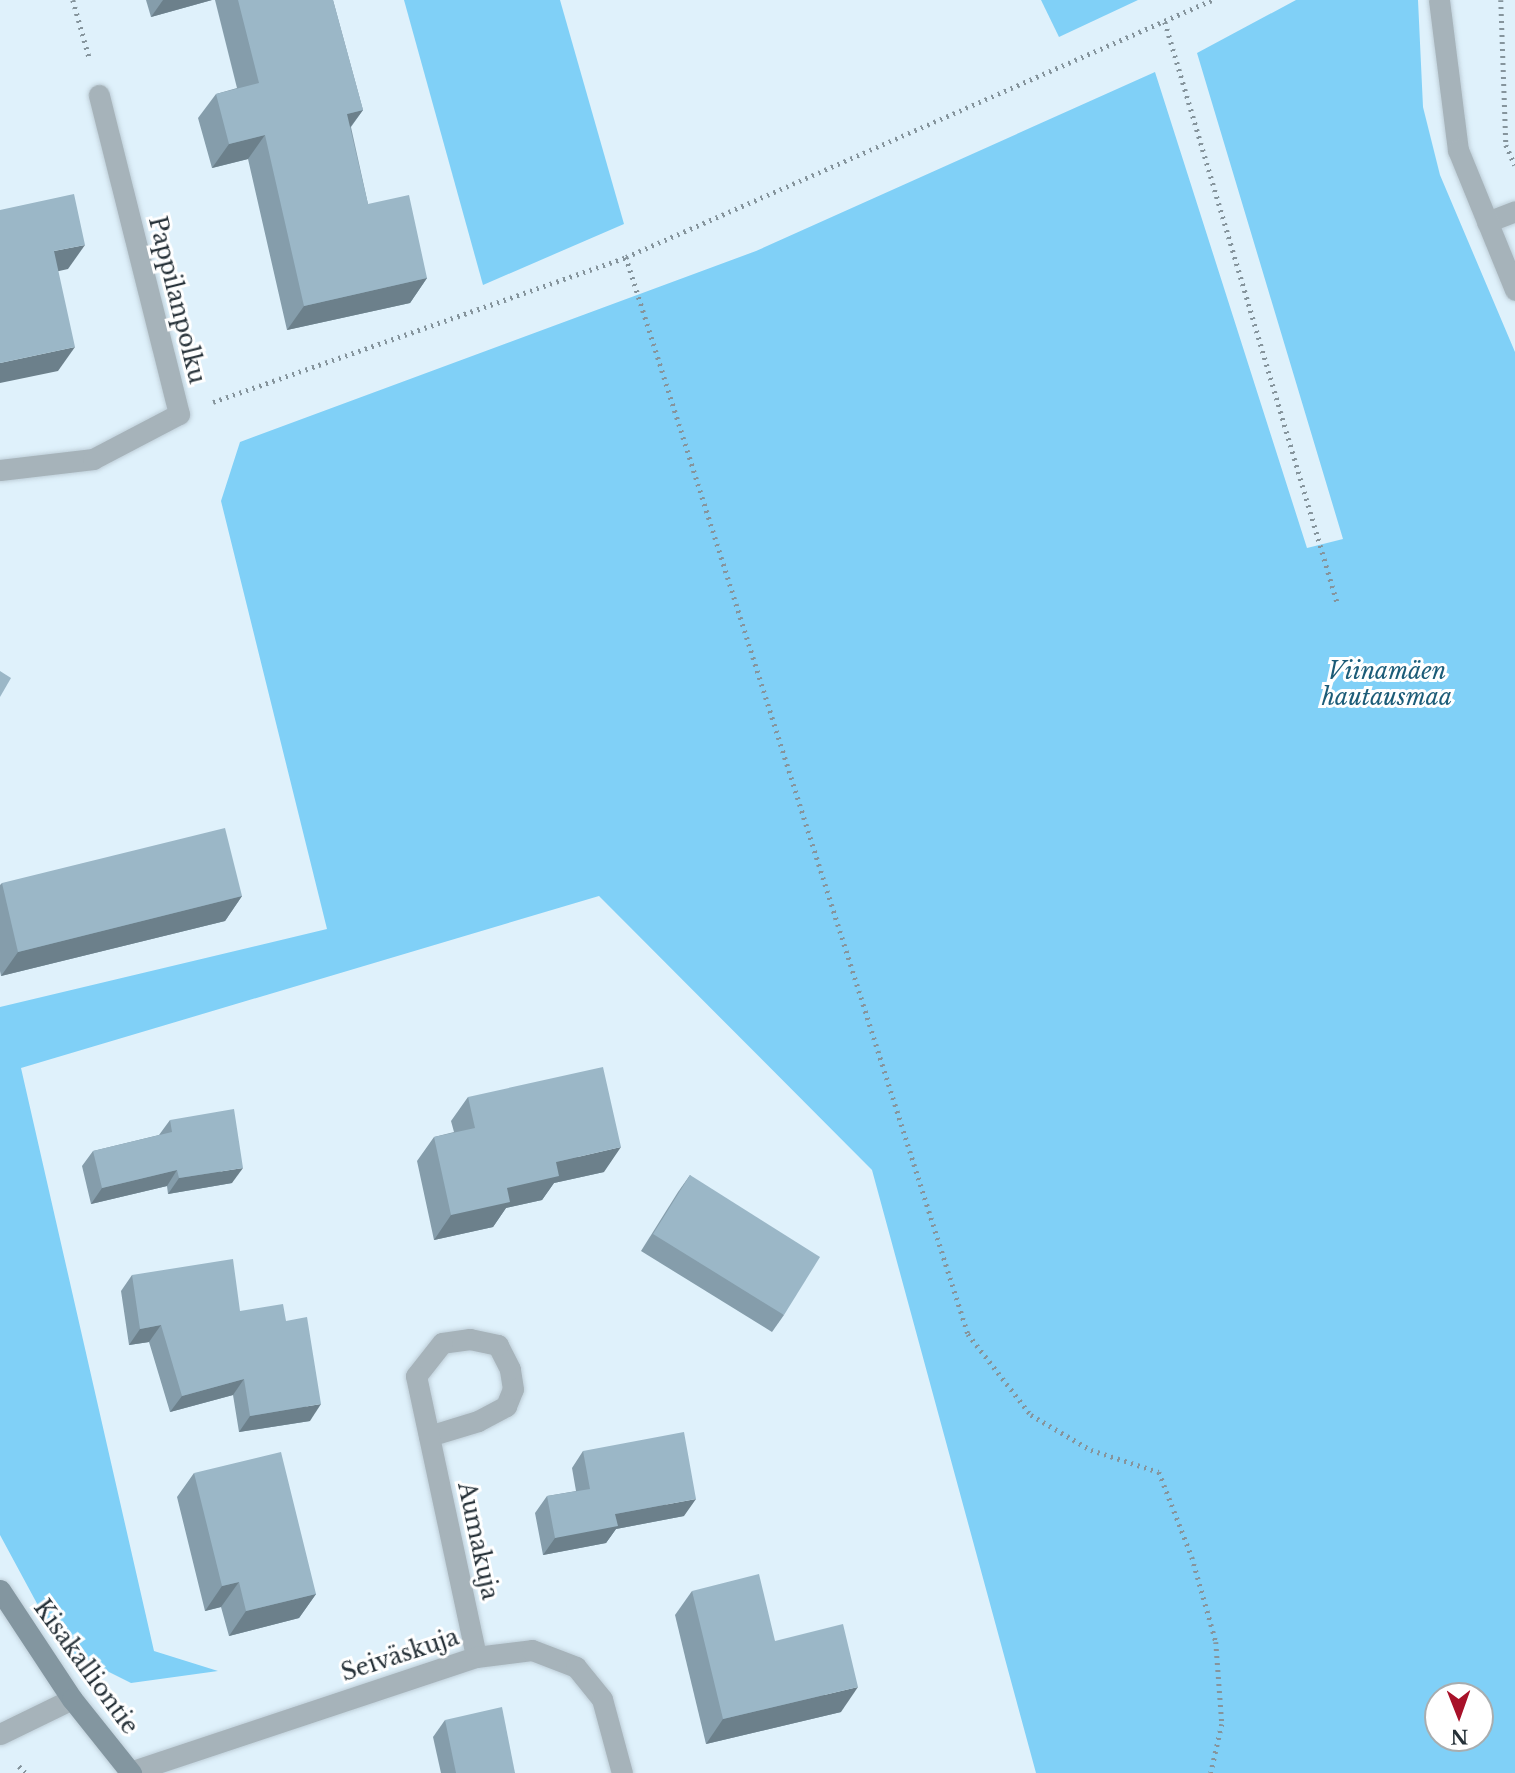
<!DOCTYPE html>
<html>
<head>
<meta charset="utf-8">
<style>
  body { margin:0 }
  #map { position:relative; width:1515px; height:1773px; overflow:hidden; background:#dff1fb; font-family:"Libre Baskerville",serif }
  div>[style] { position:absolute }
  [style*='--x'] { left:calc(var(--x)*1px); top:calc(var(--y)*1px); width:calc(var(--w)*1px); rotate:calc(var(--a)*1deg) }
  .green>* { inset:0; background:#80d0f7 }
  .path>* { height:4.5px; margin-top:-2.25px; transform-origin:0; background:repeating-linear-gradient(90deg,#85949c 0 2px,transparent 0 7px) }
  .roads { filter:drop-shadow(0 0 2px #beced8) drop-shadow(0 0 2px #beced8) }
  .lane>* { height:21px; margin:-10.5px; padding:0 10.5px; transform-origin:10.5px; border-radius:10.5px; background:#a6b3ba }
  .street>* { height:21px; margin:-10.5px; padding:0 10.5px; transform-origin:10.5px; border-radius:10.5px; background:#a6b3ba }
  .secondary>* { height:21px; margin:-10.5px; padding:0 10.5px; transform-origin:10.5px; border-radius:10.5px; background:#8396a0 }
  .wall>* { inset:0; background:#859dab }
  .shaded-wall>* { inset:0; background:#6c808b }
  .building>* { inset:0; background:#9bb7c7 }
  span { translate:-50% -50%; white-space:nowrap; text-align:center; line-height:1.15; -webkit-text-stroke:6px #fff; paint-order:stroke }
  .street-label { font-size:23px; color:#263138 }
  .park-label { font-size:23px; color:#1c5c78; font-style:italic }
  .north { position:absolute; left:1424px; top:1682px; width:70px; height:70px; box-sizing:border-box; background:#fff; border:2px solid #a8adaf; border-radius:50%; rotate:179deg; font-size:19px; font-weight:700; line-height:28px; text-align:center; color:#263138 }
  .north::after { content:''; display:block; margin:auto; width:24px; height:32px; background:#a81129; clip-path:polygon(50% 0,100% 100%,50% 72%,0 100%) }
</style>
</head>
<body>
<div id="map">
  <div class="green">
    <div style="clip-path:polygon(404px 0,560px 0,624px 224px,483px 285px)"></div>
    <div style="clip-path:polygon(1041px 0,1138px 0,1059px 37px)"></div>
    <div style="clip-path:polygon(evenodd,1296px 0,1418px 0,1423px 107px,1440px 175px,1515px 352px,1515px 1773px,1036px 1773px,872px 1170px,599px 896px,21px 1068px,154px 1651px,218px 1671px,131px 1683px,61px 1648px,0 1535px,0 1007px,327px 929px,221px 501px,240px 442px,756px 251px,1155px 72px,1307px 548px,1343px 539px,1197px 53px,1296px 0,1438px 1696px,1480px 1696px,1480px 1738px,1438px 1738px,1438px 1696px)"></div>
  </div>
  <div class="path">
    <div style="--x:73;--y:0;--w:62;--a:74.2"></div>
    <div style="--x:1501;--y:0;--w:145;--a:88"></div>
    <div style="--x:1506;--y:145;--w:22;--a:66"></div>
    <div style="--x:1165;--y:22;--w:608;--a:73.47"></div>
    <div style="--x:626;--y:257;--w:1130;--a:72.38"></div>
    <div style="--x:968;--y:1334;--w:103;--a:52.1"></div>
    <div style="--x:1031;--y:1415;--w:69;--a:30.3"></div>
    <div style="--x:1091;--y:1450;--w:71;--a:17.9"></div>
    <div style="--x:1159;--y:1472;--w:91;--a:68.8"></div>
    <div style="--x:1192;--y:1557;--w:88;--a:74.2"></div>
    <div style="--x:1216;--y:1642;--w:82;--a:85.8"></div>
    <div style="--x:1222;--y:1724;--w:50;--a:102.7"></div>
    <div style="--x:213;--y:402;--w:438;--a:-19.3"></div>
    <div style="--x:626;--y:257;--w:640;--a:-23.68"></div>
    <div style="--x:19;--y:1766;--w:10;--a:45"></div>
  </div>
  <div class="roads">
    <div class="lane">
      <div style="--x:1487;--y:222;--w:30;--a:-21"></div>
    </div>
    <div class="street">
      <div style="--x:1439;--y:0;--w:151;--a:82.8"></div>
      <div style="--x:1458;--y:150;--w:151;--a:67.8"></div>
      <div style="--x:0;--y:470;--w:94;--a:-6.7"></div>
      <div style="--x:93;--y:459;--w:97;--a:-27.6"></div>
      <div style="--x:179;--y:414;--w:329;--a:-104.1"></div>
      <div style="--x:429;--y:1436;--w:51;--a:-17"></div>
      <div style="--x:478;--y:1421;--w:32;--a:-28"></div>
      <div style="--x:506;--y:1406;--w:18;--a:-68"></div>
      <div style="--x:513;--y:1389;--w:20;--a:-99"></div>
      <div style="--x:510;--y:1369;--w:27;--a:-117"></div>
      <div style="--x:498;--y:1345;--w:29;--a:-168"></div>
      <div style="--x:470;--y:1339;--w:28;--a:172"></div>
      <div style="--x:442;--y:1343;--w:42;--a:128.2"></div>
      <div style="--x:416;--y:1376;--w:287;--a:77.9"></div>
      <div style="--x:0;--y:1734;--w:80;--a:-25.9"></div>
      <div style="--x:130;--y:1772;--w:365;--a:-18.4"></div>
      <div style="--x:476;--y:1657;--w:56;--a:-7.1"></div>
      <div style="--x:532;--y:1650;--w:47;--a:21.1"></div>
      <div style="--x:576;--y:1667;--w:41;--a:50.9"></div>
      <div style="--x:602;--y:1699;--w:77;--a:74.9"></div>
    </div>
    <div class="secondary">
      <div style="--x:0;--y:1590;--w:131;--a:56.6"></div>
      <div style="--x:72;--y:1699;--w:95;--a:51.4"></div>
    </div>
  </div>
  <div class="wall">
    <div style="clip-path:polygon(146px 0,212px 0,151px 17px)"></div>
    <div style="clip-path:polygon(215px 0,333px 0,363px 110px,351px 127px,368px 204px,427px 278px,410px 303px,287px 330px,248px 159px,212px 168px,198px 118px,216px 94px,237px 88px)"></div>
    <div style="clip-path:polygon(2px 883px,242px 896px,225px 921px,1px 976px,0 971px,0 885px)"></div>
    <div style="clip-path:polygon(468px 1097px,604px 1172px,554px 1183px,542px 1200px,506px 1208px,493px 1227px,434px 1240px,417px 1161px,434px 1137px,454px 1132px,451px 1121px)"></div>
    <div style="clip-path:polygon(170px 1120px,232px 1183px,168px 1194px,167px 1186px,91px 1204px,82px 1166px,93px 1151px,159px 1135px)"></div>
    <div style="clip-path:polygon(690px 1175px,784px 1315px,772px 1332px,641px 1251px,678px 1192px)"></div>
    <div style="clip-path:polygon(132px 1275px,240px 1311px,286px 1321px,310px 1421px,239px 1432px,233px 1395px,170px 1412px,149px 1342px,129px 1345px,121px 1291px)"></div>
    <div style="clip-path:polygon(583px 1451px,684px 1516px,616px 1529px,606px 1543px,543px 1555px,535px 1513px,547px 1496px,576px 1491px,572px 1468px)"></div>
    <div style="clip-path:polygon(194px 1473px,316px 1594px,299px 1618px,229px 1636px,221px 1607px,205px 1611px,177px 1497px)"></div>
    <div style="clip-path:polygon(692px 1591px,775px 1641px,841px 1712px,706px 1744px,675px 1615px)"></div>
    <div style="clip-path:polygon(445px 1720px,515px 1773px,441px 1773px,433px 1737px)"></div>
  </div>
  <div class="shaded-wall">
    <div style="clip-path:polygon(163px 0,212px 0,151px 17px)"></div>
    <div style="clip-path:polygon(363px 110px,345px 134px,347px 114px)"></div>
    <div style="clip-path:polygon(265px 135px,248px 159px,212px 168px,229px 144px)"></div>
    <div style="clip-path:polygon(85px 245px,68px 269px,37px 276px,54px 251px)"></div>
    <div style="clip-path:polygon(427px 278px,410px 303px,287px 330px,304px 306px)"></div>
    <div style="clip-path:polygon(75px 347px,58px 371px,0 383px,0 363px)"></div>
    <div style="clip-path:polygon(242px 896px,225px 921px,1px 976px,18px 952px)"></div>
    <div style="clip-path:polygon(621px 1147px,604px 1172px,554px 1183px,542px 1200px,506px 1208px,493px 1227px,434px 1240px,451px 1215px,556px 1162px)"></div>
    <div style="clip-path:polygon(243px 1168px,232px 1183px,168px 1194px,179px 1178px)"></div>
    <div style="clip-path:polygon(177px 1170px,167px 1186px,91px 1204px,102px 1188px)"></div>
    <div style="clip-path:polygon(161px 1325px,149px 1342px,129px 1345px,140px 1329px)"></div>
    <div style="clip-path:polygon(244px 1379px,233px 1395px,170px 1412px,182px 1396px)"></div>
    <div style="clip-path:polygon(321px 1404px,310px 1421px,239px 1432px,250px 1416px)"></div>
    <div style="clip-path:polygon(696px 1499px,684px 1516px,616px 1529px,606px 1543px,543px 1555px,555px 1538px,615px 1514px)"></div>
    <div style="clip-path:polygon(239px 1582px,221px 1607px,205px 1611px,222px 1586px)"></div>
    <div style="clip-path:polygon(316px 1594px,299px 1618px,229px 1636px,246px 1611px)"></div>
    <div style="clip-path:polygon(858px 1687px,841px 1712px,706px 1744px,723px 1719px)"></div>
  </div>
  <div class="building">
    <div style="clip-path:polygon(238px 0,333px 0,363px 110px,347px 114px,368px 204px,409px 195px,427px 278px,304px 306px,265px 135px,229px 144px,216px 94px,259px 83px)"></div>
    <div style="clip-path:polygon(74px 194px,85px 245px,54px 251px,75px 347px,0 363px,0 210px)"></div>
    <div style="clip-path:polygon(0 671px,11px 678px,0 697px)"></div>
    <div style="clip-path:polygon(225px 828px,242px 896px,18px 952px,2px 883px)"></div>
    <div style="clip-path:polygon(603px 1067px,621px 1147px,556px 1162px,559px 1176px,507px 1188px,510px 1202px,451px 1215px,434px 1137px,475px 1128px,468px 1097px)"></div>
    <div style="clip-path:polygon(234px 1109px,243px 1168px,179px 1178px,177px 1170px,102px 1188px,93px 1151px,172px 1132px,170px 1120px)"></div>
    <div style="clip-path:polygon(690px 1175px,820px 1257px,784px 1315px,653px 1234px)"></div>
    <div style="clip-path:polygon(233px 1259px,240px 1311px,283px 1304px,286px 1321px,307px 1317px,321px 1404px,250px 1416px,244px 1379px,182px 1396px,161px 1325px,140px 1329px,132px 1275px)"></div>
    <div style="clip-path:polygon(684px 1432px,696px 1499px,615px 1514px,618px 1526px,555px 1538px,547px 1496px,590px 1489px,583px 1451px)"></div>
    <div style="clip-path:polygon(281px 1452px,316px 1594px,246px 1611px,239px 1582px,222px 1586px,194px 1473px)"></div>
    <div style="clip-path:polygon(759px 1574px,775px 1641px,843px 1624px,858px 1687px,723px 1719px,692px 1591px)"></div>
    <div style="clip-path:polygon(502px 1707px,515px 1773px,456px 1773px,445px 1720px)"></div>
  </div>
  <div class="street-label">
    <span style="left:177px;top:300px;rotate:76deg">Pappilanpolku</span>
    <span style="left:478px;top:1541px;rotate:78deg">Aumakuja</span>
    <span style="left:400px;top:1655px;rotate:-18deg">Seiväskuja</span>
    <span style="left:86px;top:1667px;rotate:54deg">Kisakalliontie</span>
  </div>
  <div class="park-label">
    <span style="left:1387px;top:684px">Viinamäen<br>hautausmaa</span>
  </div>
  <div class="north">N</div>
</div>
</body>
</html>
